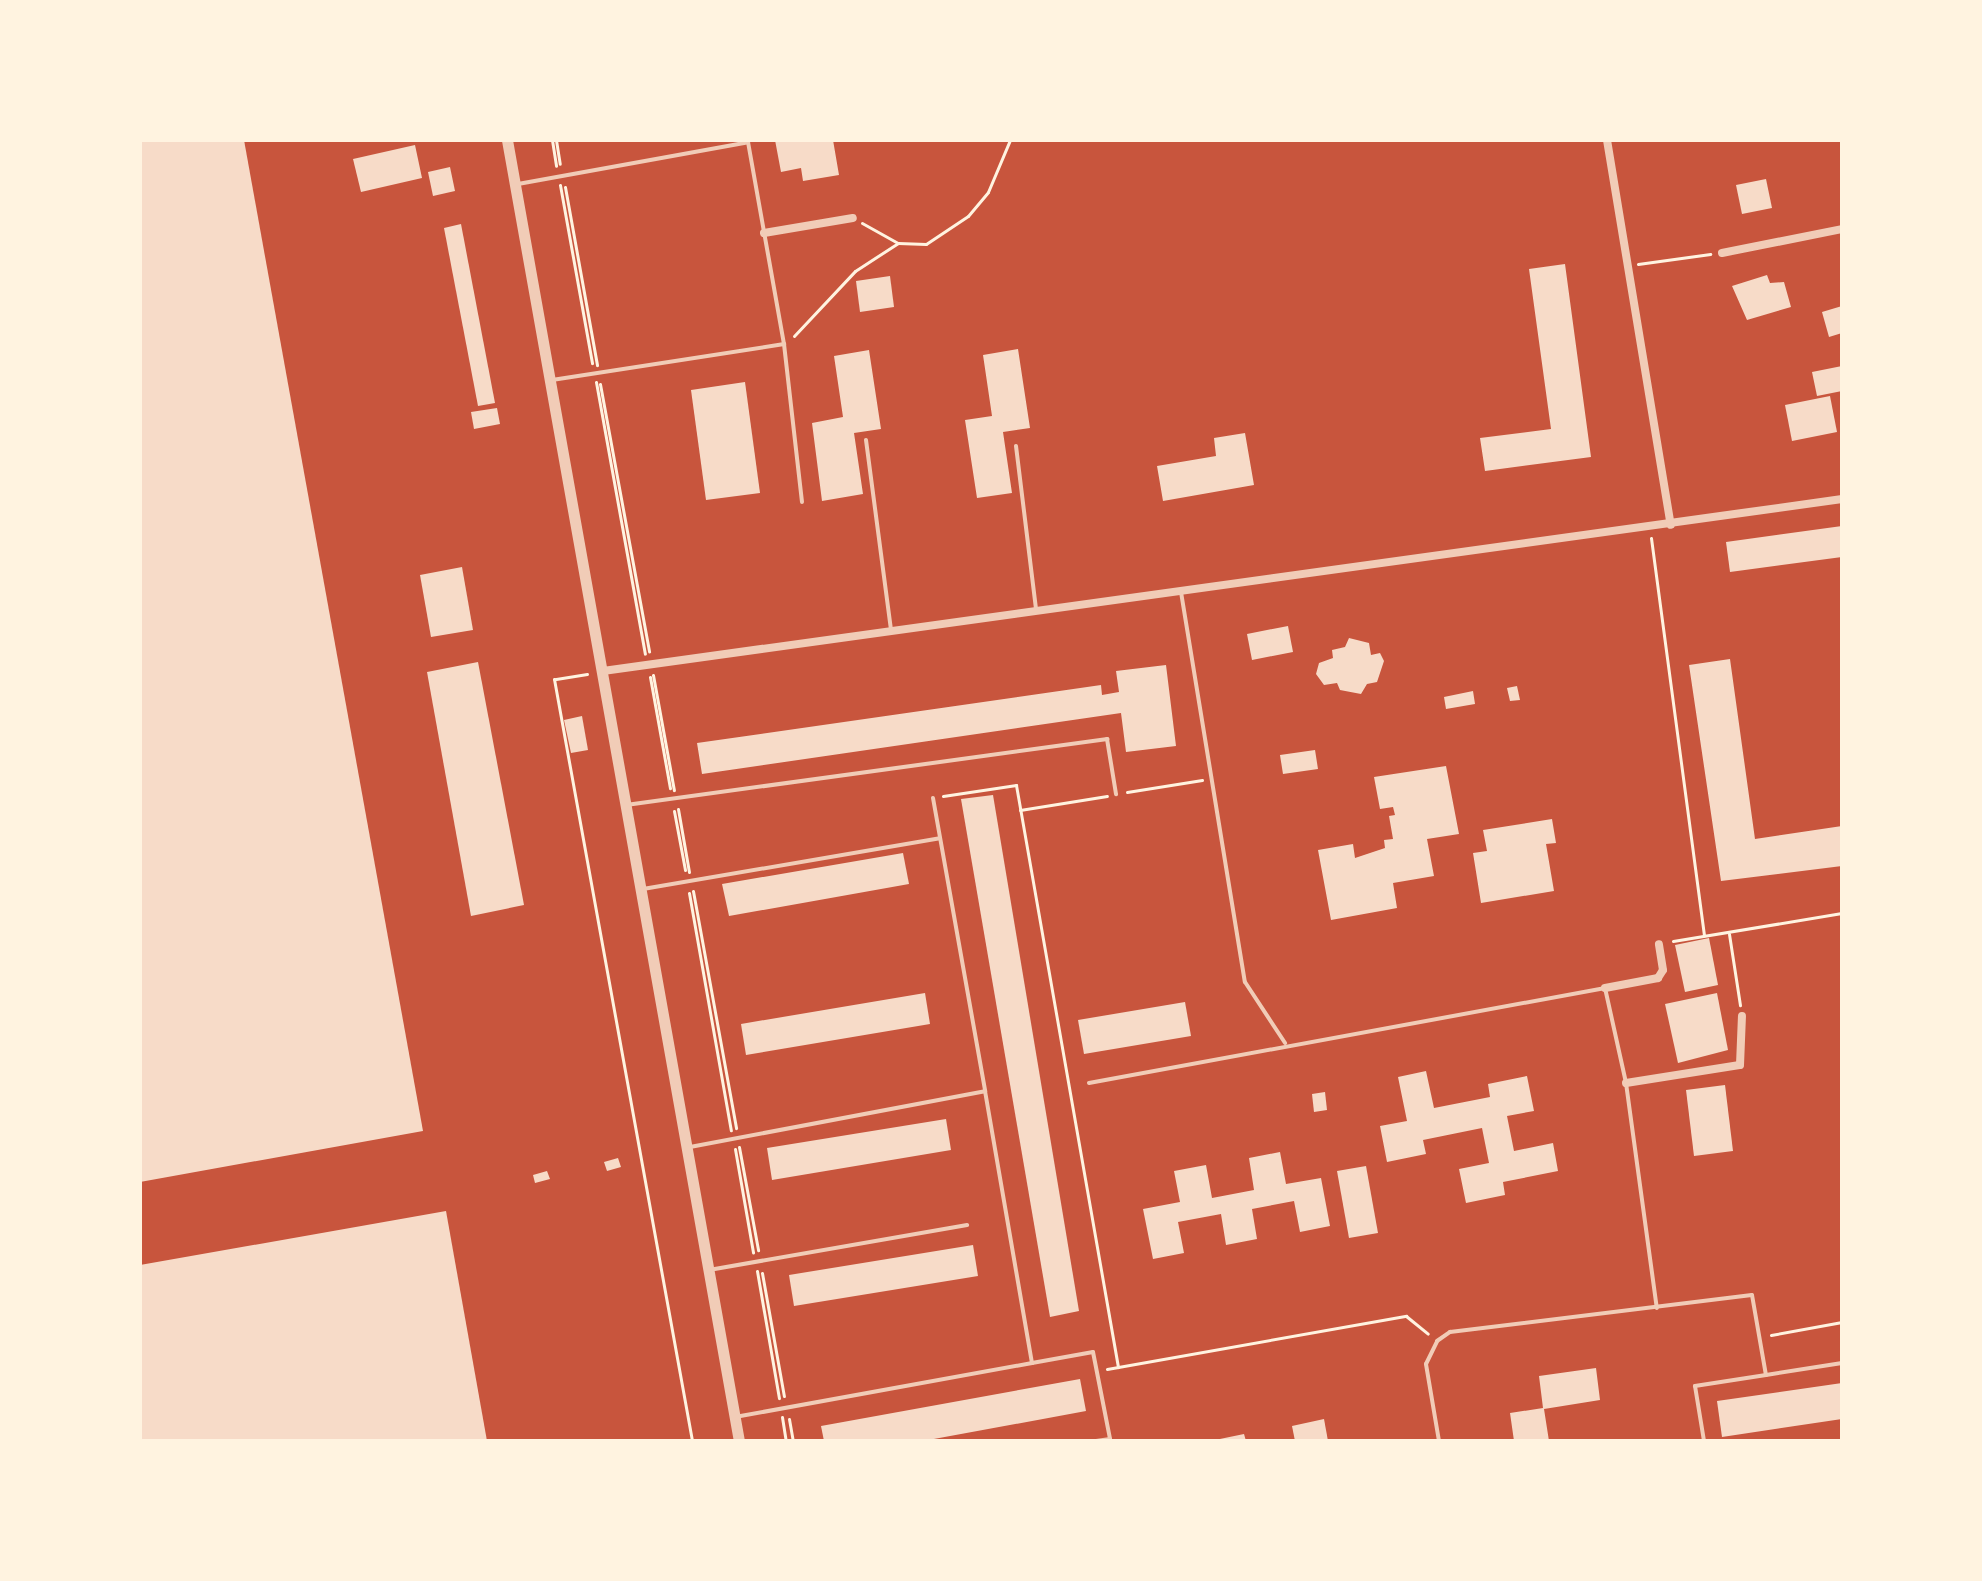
<!DOCTYPE html>
<html>
<head>
<meta charset="utf-8">
<style>
  body { margin:0 }
  #map { position:relative; width:1982px; height:1581px; overflow:hidden; background:#c8553d; font-family:"Sofia Sans Condensed",sans-serif }
  div>[style] { position:absolute }
  [style*='--x'] { left:calc(var(--x)*1px); top:calc(var(--y)*1px); width:calc(var(--w)*1px); rotate:calc(var(--a)*1deg) }
  .building>* { inset:0; background:#f7dbc8 }
  .path>* { height:3px; margin:-1.5px; padding:0 1.5px; transform-origin:1.5px; border-radius:1.5px; background:#fff3e0 }
  .service>* { height:4px; margin:-2px; padding:0 2px; transform-origin:2px; border-radius:2px; background:#f1ccb7 }
  .minor>* { height:8px; margin:-4px; padding:0 4px; transform-origin:4px; border-radius:4px; background:#f1ccb7 }
  .tertiary>* { height:11px; margin:-5.5px; padding:0 5.5px; transform-origin:5.5px; border-radius:5.5px; background:#f1ccb7 }
  span { translate:-50% -50%; white-space:nowrap; text-align:center; line-height:1.15; -webkit-text-stroke:8px #fff3e0; paint-order:stroke }
  .frame { position:absolute; inset:0; border:142px solid #fff3e0; pointer-events:none }
</style>
</head>
<body>
<div id="map">
  <div class="building">
    <div style="clip-path:polygon(140px 140px,244px 140px,423px 1131px,140px 1182px)"></div>
    <div style="clip-path:polygon(775px 140px,833px 140px,839px 175px,803px 181px,801px 168px,781px 172px)"></div>
    <div style="clip-path:polygon(415px 145px,422px 178px,361px 192px,353px 159px)"></div>
    <div style="clip-path:polygon(450px 167px,455px 191px,433px 196px,428px 172px)"></div>
    <div style="clip-path:polygon(1766px 179px,1772px 208px,1742px 214px,1736px 185px)"></div>
    <div style="clip-path:polygon(461px 224px,495px 403px,478px 406px,444px 228px)"></div>
    <div style="clip-path:polygon(1565px 264px,1591px 457px,1485px 471px,1480px 438px,1551px 429px,1529px 269px)"></div>
    <div style="clip-path:polygon(1767px 275px,1770px 283px,1784px 282px,1791px 307px,1747px 320px,1732px 286px)"></div>
    <div style="clip-path:polygon(890px 276px,894px 307px,860px 312px,856px 281px)"></div>
    <div style="clip-path:polygon(1842px 306px,1842px 333px,1829px 337px,1822px 312px)"></div>
    <div style="clip-path:polygon(1018px 349px,1030px 428px,1003px 432px,1012px 493px,977px 498px,965px 420px,992px 416px,983px 355px)"></div>
    <div style="clip-path:polygon(869px 350px,881px 429px,854px 433px,863px 494px,822px 501px,812px 423px,843px 417px,834px 356px)"></div>
    <div style="clip-path:polygon(1842px 366px,1842px 391px,1817px 396px,1812px 372px)"></div>
    <div style="clip-path:polygon(745px 382px,760px 493px,706px 500px,691px 390px)"></div>
    <div style="clip-path:polygon(1830px 396px,1837px 432px,1792px 441px,1785px 405px)"></div>
    <div style="clip-path:polygon(497px 408px,500px 424px,474px 429px,471px 412px)"></div>
    <div style="clip-path:polygon(1245px 433px,1254px 485px,1163px 501px,1157px 466px,1216px 456px,1214px 438px)"></div>
    <div style="clip-path:polygon(1842px 526px,1842px 557px,1730px 572px,1726px 542px)"></div>
    <div style="clip-path:polygon(462px 567px,473px 630px,431px 637px,420px 575px)"></div>
    <div style="clip-path:polygon(1288px 626px,1293px 652px,1252px 660px,1247px 634px)"></div>
    <div style="clip-path:polygon(1349px 638px,1369px 643px,1371px 655px,1380px 653px,1384px 661px,1377px 682px,1367px 684px,1361px 694px,1340px 690px,1337px 683px,1324px 685px,1316px 674px,1319px 663px,1333px 658px,1332px 650px,1345px 647px)"></div>
    <div style="clip-path:polygon(1730px 659px,1755px 839px,1842px 826px,1842px 866px,1721px 881px,1689px 665px)"></div>
    <div style="clip-path:polygon(478px 662px,524px 905px,471px 916px,427px 672px)"></div>
    <div style="clip-path:polygon(1166px 665px,1176px 746px,1126px 752px,1121px 713px,702px 774px,697px 743px,1101px 685px,1102px 695px,1119px 692px,1116px 671px)"></div>
    <div style="clip-path:polygon(1517px 686px,1520px 700px,1510px 701px,1507px 688px)"></div>
    <div style="clip-path:polygon(1473px 691px,1475px 704px,1446px 709px,1444px 697px)"></div>
    <div style="clip-path:polygon(582px 716px,588px 750px,571px 753px,564px 720px)"></div>
    <div style="clip-path:polygon(1315px 750px,1318px 769px,1283px 774px,1280px 755px)"></div>
    <div style="clip-path:polygon(1446px 766px,1459px 834px,1427px 839px,1434px 876px,1393px 883px,1397px 908px,1331px 920px,1318px 850px,1353px 844px,1355px 858px,1385px 848px,1384px 840px,1393px 839px,1389px 816px,1395px 815px,1393px 807px,1380px 809px,1374px 777px)"></div>
    <div style="clip-path:polygon(993px 795px,1079px 1311px,1050px 1317px,961px 799px)"></div>
    <div style="clip-path:polygon(1552px 819px,1556px 843px,1546px 844px,1554px 891px,1481px 903px,1473px 853px,1487px 851px,1483px 830px)"></div>
    <div style="clip-path:polygon(903px 853px,909px 884px,729px 916px,722px 884px)"></div>
    <div style="clip-path:polygon(1709px 938px,1718px 985px,1685px 992px,1675px 945px)"></div>
    <div style="clip-path:polygon(925px 993px,930px 1024px,746px 1055px,741px 1024px)"></div>
    <div style="clip-path:polygon(1717px 993px,1728px 1050px,1678px 1063px,1665px 1004px)"></div>
    <div style="clip-path:polygon(1185px 1002px,1191px 1036px,1084px 1054px,1078px 1020px)"></div>
    <div style="clip-path:polygon(1426px 1071px,1434px 1108px,1490px 1097px,1488px 1084px,1527px 1076px,1534px 1111px,1507px 1116px,1514px 1151px,1553px 1143px,1558px 1171px,1503px 1182px,1505px 1195px,1466px 1203px,1459px 1169px,1489px 1163px,1482px 1128px,1423px 1140px,1426px 1154px,1387px 1162px,1380px 1126px,1407px 1121px,1398px 1077px)"></div>
    <div style="clip-path:polygon(1725px 1085px,1733px 1151px,1694px 1156px,1686px 1090px)"></div>
    <div style="clip-path:polygon(1325px 1092px,1327px 1110px,1314px 1112px,1312px 1094px)"></div>
    <div style="clip-path:polygon(946px 1119px,951px 1150px,772px 1180px,767px 1148px)"></div>
    <div style="clip-path:polygon(1280px 1152px,1286px 1184px,1321px 1178px,1330px 1226px,1300px 1232px,1294px 1201px,1252px 1209px,1257px 1239px,1226px 1245px,1221px 1214px,1178px 1222px,1184px 1253px,1153px 1259px,1143px 1209px,1180px 1202px,1174px 1171px,1206px 1165px,1212px 1198px,1254px 1190px,1249px 1158px)"></div>
    <div style="clip-path:polygon(618px 1158px,621px 1167px,607px 1171px,604px 1162px)"></div>
    <div style="clip-path:polygon(1366px 1166px,1378px 1233px,1349px 1238px,1337px 1171px)"></div>
    <div style="clip-path:polygon(547px 1171px,550px 1179px,535px 1183px,533px 1175px)"></div>
    <div style="clip-path:polygon(446px 1211px,487px 1441px,140px 1441px,140px 1265px)"></div>
    <div style="clip-path:polygon(973px 1245px,978px 1276px,794px 1306px,789px 1275px)"></div>
    <div style="clip-path:polygon(1596px 1368px,1600px 1400px,1544px 1409px,1549px 1441px,1514px 1441px,1510px 1413px,1543px 1408px,1539px 1376px)"></div>
    <div style="clip-path:polygon(1080px 1379px,1086px 1411px,923px 1441px,824px 1441px,821px 1426px)"></div>
    <div style="clip-path:polygon(1842px 1383px,1842px 1419px,1722px 1437px,1717px 1401px)"></div>
    <div style="clip-path:polygon(1324px 1419px,1328px 1441px,1295px 1441px,1292px 1426px)"></div>
    <div style="clip-path:polygon(1244px 1434px,1246px 1441px,1215px 1441px,1215px 1440px)"></div>
  </div>
  <div class="path">
    <div style="--x:552;--y:140;--w:26;--a:81"></div>
    <div style="--x:556;--y:140;--w:24;--a:81"></div>
    <div style="--x:560;--y:185;--w:181;--a:79.8"></div>
    <div style="--x:565;--y:187;--w:181;--a:79.8"></div>
    <div style="--x:862;--y:223;--w:41;--a:29.1"></div>
    <div style="--x:898;--y:243;--w:28;--a:2"></div>
    <div style="--x:926;--y:244;--w:50;--a:-33.7"></div>
    <div style="--x:968;--y:216;--w:31;--a:-50"></div>
    <div style="--x:988;--y:192;--w:56;--a:-67.1"></div>
    <div style="--x:1638;--y:264;--w:73;--a:-7.9"></div>
    <div style="--x:794;--y:336;--w:89;--a:-46.8"></div>
    <div style="--x:855;--y:271;--w:51;--a:-33.1"></div>
    <div style="--x:596;--y:382;--w:276;--a:79.8"></div>
    <div style="--x:600;--y:384;--w:272;--a:79.6"></div>
    <div style="--x:1651;--y:538;--w:401;--a:82.4"></div>
    <div style="--x:587;--y:674;--w:33;--a:171"></div>
    <div style="--x:554;--y:679;--w:774;--a:79.73"></div>
    <div style="--x:653;--y:675;--w:117;--a:79.7"></div>
    <div style="--x:650;--y:677;--w:113;--a:79.8"></div>
    <div style="--x:1127;--y:792;--w:76;--a:-9.1"></div>
    <div style="--x:943;--y:796;--w:74;--a:-8.6"></div>
    <div style="--x:1016;--y:785;--w:591;--a:80.06"></div>
    <div style="--x:678;--y:809;--w:64;--a:80.1"></div>
    <div style="--x:1020;--y:810;--w:88;--a:-9.1"></div>
    <div style="--x:674;--y:811;--w:60;--a:79.4"></div>
    <div style="--x:693;--y:891;--w:241;--a:79.7"></div>
    <div style="--x:689;--y:893;--w:241;--a:80"></div>
    <div style="--x:1729;--y:934;--w:72;--a:81.2"></div>
    <div style="--x:1673;--y:941;--w:171;--a:-9.4"></div>
    <div style="--x:739;--y:1147;--w:105;--a:79.5"></div>
    <div style="--x:735;--y:1149;--w:105;--a:80.1"></div>
    <div style="--x:757;--y:1271;--w:129;--a:80.2"></div>
    <div style="--x:762;--y:1273;--w:125;--a:79.9"></div>
    <div style="--x:1771;--y:1335;--w:72;--a:-10.4"></div>
    <div style="--x:1107;--y:1369;--w:304;--a:-10.1"></div>
    <div style="--x:1406;--y:1316;--w:28;--a:39"></div>
    <div style="--x:782;--y:1417;--w:24;--a:81"></div>
    <div style="--x:789;--y:1419;--w:22;--a:80"></div>
  </div>
  <div class="service">
    <div style="--x:518;--y:184;--w:234;--a:-10.3"></div>
    <div style="--x:748;--y:142;--w:205;--a:79.9"></div>
    <div style="--x:784;--y:344;--w:159;--a:83.5"></div>
    <div style="--x:552;--y:380;--w:235;--a:-8.8"></div>
    <div style="--x:866;--y:440;--w:192;--a:82.5"></div>
    <div style="--x:1016;--y:446;--w:165;--a:83"></div>
    <div style="--x:1181;--y:592;--w:395;--a:80.7"></div>
    <div style="--x:1245;--y:982;--w:73;--a:56.7"></div>
    <div style="--x:933;--y:798;--w:298;--a:79.9"></div>
    <div style="--x:626;--y:805;--w:486;--a:-7.8"></div>
    <div style="--x:1107;--y:739;--w:56;--a:80.7"></div>
    <div style="--x:643;--y:889;--w:301;--a:-9.7"></div>
    <div style="--x:1089;--y:1083;--w:525;--a:-10.43"></div>
    <div style="--x:1605;--y:988;--w:97;--a:77.5"></div>
    <div style="--x:1626;--y:1083;--w:227;--a:82.2"></div>
    <div style="--x:690;--y:1147;--w:300;--a:-10.7"></div>
    <div style="--x:985;--y:1091;--w:276;--a:80.2"></div>
    <div style="--x:1032;--y:1363;--w:62;--a:-10.2"></div>
    <div style="--x:1093;--y:1352;--w:89;--a:78.9"></div>
    <div style="--x:1110;--y:1439;--w:14;--a:172"></div>
    <div style="--x:709;--y:1270;--w:262;--a:-9.9"></div>
    <div style="--x:1766;--y:1375;--w:77;--a:-9"></div>
    <div style="--x:735;--y:1417;--w:302;--a:-10.3"></div>
    <div style="--x:1439;--y:1441;--w:78;--a:-99.6"></div>
    <div style="--x:1426;--y:1364;--w:25;--a:-64"></div>
    <div style="--x:1437;--y:1341;--w:16;--a:-35"></div>
    <div style="--x:1450;--y:1332;--w:304;--a:-7"></div>
    <div style="--x:1752;--y:1295;--w:81;--a:80.1"></div>
    <div style="--x:1766;--y:1375;--w:72;--a:171.2"></div>
    <div style="--x:1695;--y:1386;--w:56;--a:80.7"></div>
  </div>
  <div class="minor">
    <div style="--x:1607;--y:140;--w:390;--a:80.6"></div>
    <div style="--x:764;--y:233;--w:90;--a:-9.6"></div>
    <div style="--x:1722;--y:253;--w:122;--a:-11.3"></div>
    <div style="--x:603;--y:671;--w:1251;--a:-7.9"></div>
    <div style="--x:1605;--y:988;--w:54;--a:-10.7"></div>
    <div style="--x:1658;--y:978;--w:9;--a:-58"></div>
    <div style="--x:1663;--y:970;--w:26;--a:-99"></div>
    <div style="--x:1626;--y:1083;--w:115;--a:-9"></div>
    <div style="--x:1740;--y:1065;--w:49;--a:-87.7"></div>
  </div>
  <div class="tertiary">
    <div style="--x:507;--y:140;--w:1322;--a:79.89"></div>
  </div>
  <div class="frame"></div>
</div>
</body>
</html>
